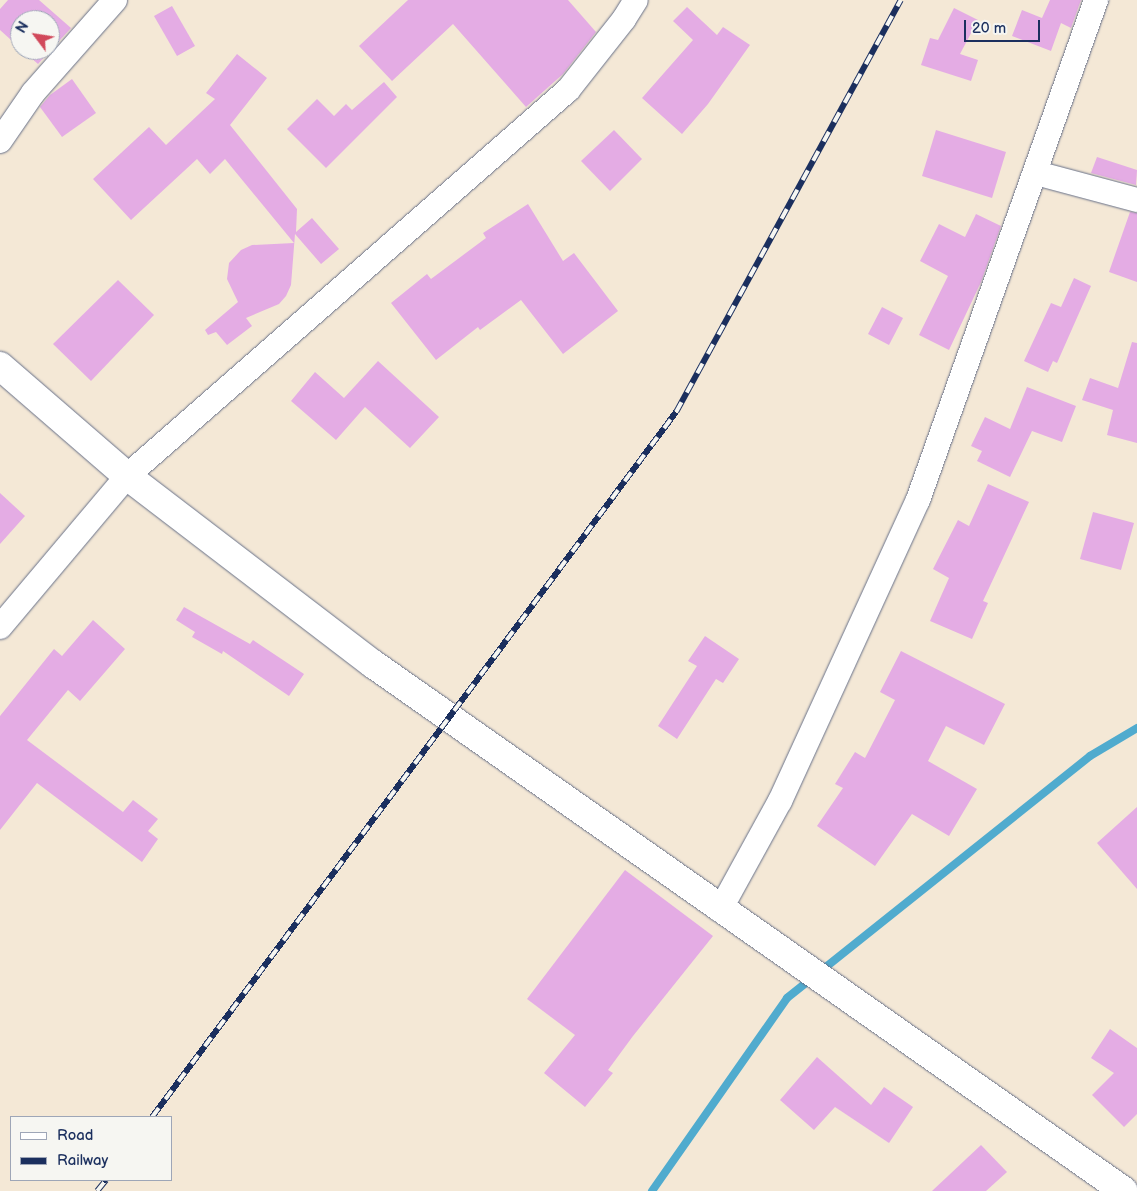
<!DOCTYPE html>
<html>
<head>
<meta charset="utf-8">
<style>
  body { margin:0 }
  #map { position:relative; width:1137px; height:1191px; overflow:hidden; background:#f4e8d6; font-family:"Balsamiq Sans",sans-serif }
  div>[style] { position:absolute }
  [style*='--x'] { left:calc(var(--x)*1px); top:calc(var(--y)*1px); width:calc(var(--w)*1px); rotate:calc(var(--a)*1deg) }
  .stream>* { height:8px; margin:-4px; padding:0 4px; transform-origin:4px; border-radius:4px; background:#50abce }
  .building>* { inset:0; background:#e4ace4 }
  .roads { filter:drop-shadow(0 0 1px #677088) drop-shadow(0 0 1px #677088) }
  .minor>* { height:24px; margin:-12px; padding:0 12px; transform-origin:12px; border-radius:12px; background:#fff }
  .tertiary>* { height:28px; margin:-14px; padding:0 14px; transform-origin:14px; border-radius:14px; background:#fff }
  .rail>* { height:5.5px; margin-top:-2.75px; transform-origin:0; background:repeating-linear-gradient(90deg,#f6f6f2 0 11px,#1b2f5e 0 22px); box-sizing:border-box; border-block:1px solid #1b2f5e }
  span { translate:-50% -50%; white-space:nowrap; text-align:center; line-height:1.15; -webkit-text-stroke:4px #f6f6f2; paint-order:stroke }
  .legend { position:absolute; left:10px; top:1116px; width:162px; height:65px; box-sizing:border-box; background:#f6f6f2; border:1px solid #9ea6b7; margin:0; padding:6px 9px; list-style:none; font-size:15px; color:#1b2f5e }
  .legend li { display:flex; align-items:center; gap:10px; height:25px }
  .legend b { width:25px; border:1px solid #9ea6b7 }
  .north { position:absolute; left:10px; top:10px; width:50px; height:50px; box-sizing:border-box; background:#f6f6f2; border:1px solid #9ea6b7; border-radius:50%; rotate:301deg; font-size:14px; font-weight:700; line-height:20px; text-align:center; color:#1b2f5e }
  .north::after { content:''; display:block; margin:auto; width:18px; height:22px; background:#d1495b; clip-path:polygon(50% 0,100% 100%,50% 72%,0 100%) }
  .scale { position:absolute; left:964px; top:20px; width:76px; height:22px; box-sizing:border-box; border:2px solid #1b2f5e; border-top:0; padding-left:6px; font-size:15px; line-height:18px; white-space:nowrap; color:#1b2f5e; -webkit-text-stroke:4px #f6f6f2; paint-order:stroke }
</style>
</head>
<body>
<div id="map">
  <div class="stream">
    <div style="--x:652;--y:1191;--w:236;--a:-55"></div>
    <div style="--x:787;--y:998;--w:388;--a:-38.6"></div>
    <div style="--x:1090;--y:756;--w:55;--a:-30.8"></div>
  </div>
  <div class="building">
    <div style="clip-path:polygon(8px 0,39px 0,71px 28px,38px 64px,22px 50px,50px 50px,50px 20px,20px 20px,20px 48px,0 30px,0 9px)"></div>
    <div style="clip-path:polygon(408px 0,568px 0,596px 32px,563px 74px,526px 107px,453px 24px,392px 81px,359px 46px)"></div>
    <div style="clip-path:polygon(1050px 0,1081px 0,1071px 28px,1061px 23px,1051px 51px,1012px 36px,1022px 10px,1042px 18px)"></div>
    <div style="clip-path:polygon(172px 6px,195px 46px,177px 56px,154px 16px)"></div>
    <div style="clip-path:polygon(687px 7px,717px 35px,723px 27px,750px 45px,708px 104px,682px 134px,642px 98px,693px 40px,673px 21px)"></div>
    <div style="clip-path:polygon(954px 8px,978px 20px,960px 54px,978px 60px,971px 81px,921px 65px,930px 38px,938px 40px)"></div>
    <div style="clip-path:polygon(237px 54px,267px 78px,230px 125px,297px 209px,296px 232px,312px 218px,339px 249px,321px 264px,295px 234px,291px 285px,286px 296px,279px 304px,246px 318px,252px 326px,227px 345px,216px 332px,208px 335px,205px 330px,238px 302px,227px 279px,229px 263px,241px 250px,252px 245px,294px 243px,225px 159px,210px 174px,197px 159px,131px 220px,93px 179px,149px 127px,166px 145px,215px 99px,206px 93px)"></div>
    <div style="clip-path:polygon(72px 79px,96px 113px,62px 137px,40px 107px,50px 95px)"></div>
    <div style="clip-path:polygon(384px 82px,397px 97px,326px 168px,287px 129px,317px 99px,334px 116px,346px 104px,352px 110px)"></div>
    <div style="clip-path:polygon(614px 130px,642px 159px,610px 191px,581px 161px)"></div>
    <div style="clip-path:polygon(936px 130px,1006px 152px,992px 198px,922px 176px)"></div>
    <div style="clip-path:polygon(1097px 157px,1137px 170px,1136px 185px,1091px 173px)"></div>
    <div style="clip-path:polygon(528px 204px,563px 261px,574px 253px,618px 311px,563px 354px,521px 300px,480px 330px,478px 327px,436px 360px,391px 303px,427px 274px,431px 279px,486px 238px,483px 233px)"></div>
    <div style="clip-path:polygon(1130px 212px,1137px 213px,1137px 282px,1109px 272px)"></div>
    <div style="clip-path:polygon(976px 214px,1001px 226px,981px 282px,949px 350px,919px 335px,948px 276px,920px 261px,939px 224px,965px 237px)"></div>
    <div style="clip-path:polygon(1074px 278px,1091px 286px,1057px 363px,1053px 361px,1048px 372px,1024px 361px,1051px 303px,1061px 307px)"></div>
    <div style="clip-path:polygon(118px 280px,154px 315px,91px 381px,53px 344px)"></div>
    <div style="clip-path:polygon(882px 307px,903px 318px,889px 345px,868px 334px)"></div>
    <div style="clip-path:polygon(1132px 342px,1137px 343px,1137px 443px,1107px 435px,1113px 410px,1082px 400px,1090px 378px,1118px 388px)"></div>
    <div style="clip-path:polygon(378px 361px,439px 417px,410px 448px,365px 407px,336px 440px,291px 401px,315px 372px,344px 398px)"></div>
    <div style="clip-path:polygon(1027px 387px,1076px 406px,1062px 442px,1032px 431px,1010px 477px,977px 461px,982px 451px,971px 446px,985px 417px,1010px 429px)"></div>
    <div style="clip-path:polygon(988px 484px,1029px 502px,983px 601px,988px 603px,972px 639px,930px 621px,949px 578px,933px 569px,958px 520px,969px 526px)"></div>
    <div style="clip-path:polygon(0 493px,25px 516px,0 544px)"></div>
    <div style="clip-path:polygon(1093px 512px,1134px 523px,1121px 570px,1080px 559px)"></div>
    <div style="clip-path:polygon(184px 607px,250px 644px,253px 640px,304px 674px,289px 696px,223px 651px,222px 654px,192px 637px,195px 632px,176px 620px)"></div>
    <div style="clip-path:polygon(93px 620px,125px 649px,80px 701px,68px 690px,27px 740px,123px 812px,133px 800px,158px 819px,148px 831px,158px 839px,142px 862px,37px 783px,0 830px,0 716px,54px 649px,62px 656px)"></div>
    <div style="clip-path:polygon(705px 636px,739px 659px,723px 683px,716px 679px,677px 739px,658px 726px,697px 666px,688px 661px)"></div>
    <div style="clip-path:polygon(901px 651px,1005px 704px,984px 745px,946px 726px,928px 761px,977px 789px,949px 836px,912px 814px,875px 866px,817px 826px,843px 788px,835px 784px,855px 752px,865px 758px,895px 700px,880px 692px)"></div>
    <div style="clip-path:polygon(1137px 807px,1137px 889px,1097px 843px)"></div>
    <div style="clip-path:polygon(625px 870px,713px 936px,633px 1036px,608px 1070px,613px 1073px,585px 1107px,544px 1073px,575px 1035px,527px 999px)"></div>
    <div style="clip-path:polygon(1110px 1029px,1137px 1048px,1137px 1114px,1124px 1127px,1092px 1095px,1114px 1073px,1091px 1058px)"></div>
    <div style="clip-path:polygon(817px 1057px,871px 1105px,884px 1087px,913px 1107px,889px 1143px,835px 1107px,814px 1130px,780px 1100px)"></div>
    <div style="clip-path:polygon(981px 1145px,1007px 1172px,986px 1191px,932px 1191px)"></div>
  </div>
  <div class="roads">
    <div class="minor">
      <div style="--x:0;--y:141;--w:58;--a:-55.5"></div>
      <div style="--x:33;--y:93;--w:124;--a:-48.6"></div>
      <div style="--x:1036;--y:173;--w:105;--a:15"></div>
      <div style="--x:0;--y:627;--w:197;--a:-49.9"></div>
      <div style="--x:127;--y:476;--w:586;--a:-41.2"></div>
      <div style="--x:568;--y:90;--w:90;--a:-51.7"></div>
      <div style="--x:624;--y:19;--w:22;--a:-58"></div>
      <div style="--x:720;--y:910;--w:124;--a:-61.2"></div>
      <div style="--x:780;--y:801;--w:331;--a:-65.4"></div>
      <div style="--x:918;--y:500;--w:531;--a:-70.4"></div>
    </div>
    <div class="tertiary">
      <div style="--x:0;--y:366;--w:168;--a:40.9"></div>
      <div style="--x:127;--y:476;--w:310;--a:37.4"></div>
      <div style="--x:373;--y:664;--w:917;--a:35.06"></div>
    </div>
  </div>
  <div class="rail">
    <div style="--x:152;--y:1117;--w:878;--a:-53.38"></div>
    <div style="--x:676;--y:412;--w:469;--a:-61.4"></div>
    <div style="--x:97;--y:1191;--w:14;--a:-51"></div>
  </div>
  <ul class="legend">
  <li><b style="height:6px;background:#fff"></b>Road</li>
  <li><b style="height:6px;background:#1b2f5e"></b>Railway</li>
  </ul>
  <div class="north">N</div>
  <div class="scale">20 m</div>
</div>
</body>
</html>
